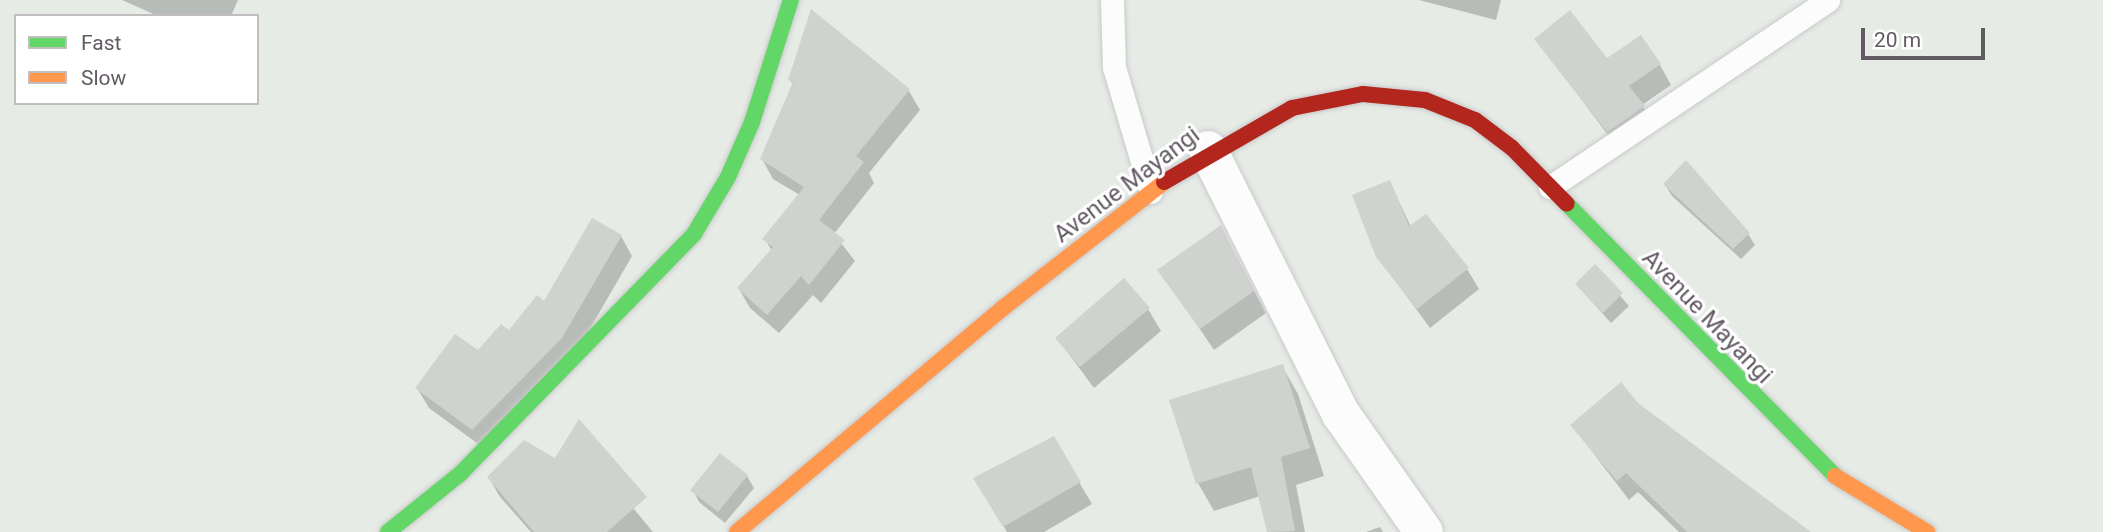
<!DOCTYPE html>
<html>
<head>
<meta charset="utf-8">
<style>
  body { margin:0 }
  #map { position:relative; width:2103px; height:532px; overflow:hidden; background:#e6ebe6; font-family:Roboto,sans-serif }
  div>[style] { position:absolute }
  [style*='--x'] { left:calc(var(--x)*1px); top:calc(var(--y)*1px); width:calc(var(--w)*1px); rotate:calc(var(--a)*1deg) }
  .shadow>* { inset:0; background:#0003 }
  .building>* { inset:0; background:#cfd2ce }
  .roads { filter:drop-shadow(0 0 2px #c9c9c9) drop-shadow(0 0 2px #c9c9c9) }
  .lane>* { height:23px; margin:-11.5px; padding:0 11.5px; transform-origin:11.5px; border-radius:11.5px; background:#fbfcfb }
  .street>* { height:38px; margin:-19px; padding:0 19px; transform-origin:19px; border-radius:19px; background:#fbfcfb }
  .fast>* { height:16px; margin:-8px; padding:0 8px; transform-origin:8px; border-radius:8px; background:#63d668 }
  .slow>* { height:16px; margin:-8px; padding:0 8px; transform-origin:8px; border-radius:8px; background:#ff974d }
  .jam>* { height:16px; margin:-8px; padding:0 8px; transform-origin:8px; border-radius:8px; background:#b3261e }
  span { translate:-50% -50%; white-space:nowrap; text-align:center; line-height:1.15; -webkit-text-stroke:6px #fff; paint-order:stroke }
  .street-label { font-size:24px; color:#635b64 }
  .legend { position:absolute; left:14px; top:14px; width:245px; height:91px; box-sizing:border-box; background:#fff; border:2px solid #c1bdc1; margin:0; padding:9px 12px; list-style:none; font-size:21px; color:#635b64 }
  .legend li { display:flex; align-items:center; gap:14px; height:35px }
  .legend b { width:35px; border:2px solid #c1bdc1 }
  .scale { position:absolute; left:1861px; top:28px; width:124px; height:32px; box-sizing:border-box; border:4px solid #635b64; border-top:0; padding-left:9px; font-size:21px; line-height:24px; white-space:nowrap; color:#635b64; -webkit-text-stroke:5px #fff; paint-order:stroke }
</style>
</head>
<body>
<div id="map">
  <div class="shadow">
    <div style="clip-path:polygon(122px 0,238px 0,231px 16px,158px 16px)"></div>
    <div style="clip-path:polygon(1419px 0,1501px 0,1496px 20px)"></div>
    <div style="clip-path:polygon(812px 12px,909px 91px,920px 110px,869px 173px,874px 183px,834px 234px,855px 261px,821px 303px,813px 295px,779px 333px,750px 308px,739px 289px,772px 251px,765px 239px,800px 195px,773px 179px,762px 159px,794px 86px,790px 80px)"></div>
    <div style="clip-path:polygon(1536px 39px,1607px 61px,1660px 65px,1671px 85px,1642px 105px,1655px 127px,1620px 151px)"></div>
    <div style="clip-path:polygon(1390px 182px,1411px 227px,1467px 269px,1479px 289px,1430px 328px,1378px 257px)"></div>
    <div style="clip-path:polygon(1665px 185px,1748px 234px,1755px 245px,1741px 259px,1672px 196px)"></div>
    <div style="clip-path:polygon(1221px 227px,1266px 313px,1214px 350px,1160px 270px)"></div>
    <div style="clip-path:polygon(621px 236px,632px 256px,573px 358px,485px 449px,429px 408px,417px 388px,509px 333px)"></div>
    <div style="clip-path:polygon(1595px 267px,1629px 306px,1611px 323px,1577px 285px)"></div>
    <div style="clip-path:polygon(1148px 309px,1161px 331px,1094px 388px,1057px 338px)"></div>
    <div style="clip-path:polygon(1282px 366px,1298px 394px,1324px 476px,1296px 485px,1305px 532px,1269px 532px,1260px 496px,1214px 511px,1198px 483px)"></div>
    <div style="clip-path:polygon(1572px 425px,1804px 532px,1679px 532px,1638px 492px,1629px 500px)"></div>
    <div style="clip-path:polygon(572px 434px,653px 532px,531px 532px,500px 497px,489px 478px,555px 460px)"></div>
    <div style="clip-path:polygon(1053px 438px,1092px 504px,1044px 532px,1007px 532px,976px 479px)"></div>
    <div style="clip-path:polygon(720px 456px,747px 476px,754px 488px,725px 523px,699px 502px,693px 490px)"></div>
    <div style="clip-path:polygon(1380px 527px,1383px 532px,1366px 532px)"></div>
  </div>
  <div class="building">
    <div style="clip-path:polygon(811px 9px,910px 89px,856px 156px,864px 162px,819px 220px,845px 240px,809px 285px,801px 276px,767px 315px,737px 288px,773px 247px,762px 239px,804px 187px,760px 159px,793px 82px,788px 80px)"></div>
    <div style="clip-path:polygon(1570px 10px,1607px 58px,1641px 35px,1661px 64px,1629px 86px,1645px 106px,1607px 132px,1534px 39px)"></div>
    <div style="clip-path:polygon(1686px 160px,1750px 233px,1733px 249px,1663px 184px)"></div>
    <div style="clip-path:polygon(1390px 180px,1409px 226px,1426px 214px,1469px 268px,1417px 309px,1376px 257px,1352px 195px)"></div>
    <div style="clip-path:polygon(592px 218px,622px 235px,562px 338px,472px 430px,415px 388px,455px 334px,478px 350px,501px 324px,509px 330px,537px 295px,544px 301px)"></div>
    <div style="clip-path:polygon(1221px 225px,1254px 291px,1200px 329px,1157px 270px)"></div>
    <div style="clip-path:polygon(1595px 264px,1623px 293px,1603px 313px,1575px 284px)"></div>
    <div style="clip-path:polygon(1124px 278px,1150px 308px,1080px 367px,1055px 338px)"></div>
    <div style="clip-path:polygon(1283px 364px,1310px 448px,1281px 457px,1295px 531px,1267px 532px,1251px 467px,1196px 484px,1169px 400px)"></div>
    <div style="clip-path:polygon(1621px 382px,1638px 403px,1811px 532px,1687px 532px,1626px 473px,1617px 481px,1570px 425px)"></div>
    <div style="clip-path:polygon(579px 419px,647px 497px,607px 532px,534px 532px,487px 477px,524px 440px,555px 458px)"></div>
    <div style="clip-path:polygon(1054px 436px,1081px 482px,1003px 527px,973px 478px)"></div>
    <div style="clip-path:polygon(720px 453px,748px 475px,718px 512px,690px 490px)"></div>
  </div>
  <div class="roads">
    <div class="lane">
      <div style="--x:1112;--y:0;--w:67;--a:88.3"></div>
      <div style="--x:1114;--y:67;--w:130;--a:73.5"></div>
      <div style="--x:1550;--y:187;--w:335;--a:-33.9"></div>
    </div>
    <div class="street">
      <div style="--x:1208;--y:150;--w:296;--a:63.3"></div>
      <div style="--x:1341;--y:414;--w:144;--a:54.9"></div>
    </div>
    <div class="fast">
      <div style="--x:1567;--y:204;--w:382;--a:45.4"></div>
      <div style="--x:388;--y:532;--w:92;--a:-38.9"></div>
      <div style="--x:460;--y:474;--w:335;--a:-45.7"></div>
      <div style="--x:694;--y:234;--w:66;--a:-59.2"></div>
      <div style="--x:728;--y:177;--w:60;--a:-66.4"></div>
      <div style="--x:752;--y:122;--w:128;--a:-72.3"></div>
    </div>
    <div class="slow">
      <div style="--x:1835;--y:476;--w:108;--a:31.3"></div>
      <div style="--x:737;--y:532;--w:348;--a:-40.1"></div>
      <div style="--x:1003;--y:308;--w:204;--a:-38"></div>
    </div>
    <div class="jam">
      <div style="--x:1164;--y:182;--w:148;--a:-30"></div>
      <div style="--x:1292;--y:108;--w:72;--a:-11.2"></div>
      <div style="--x:1363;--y:94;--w:62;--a:5.5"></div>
      <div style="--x:1425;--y:100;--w:54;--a:21.8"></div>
      <div style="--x:1475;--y:120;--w:46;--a:37.1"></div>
      <div style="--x:1512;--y:148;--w:78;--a:45.5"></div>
    </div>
  </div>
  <div class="street-label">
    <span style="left:1127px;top:185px;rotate:-37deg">Avenue Mayangi</span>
    <span style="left:1707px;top:317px;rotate:46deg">Avenue Mayangi</span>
  </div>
  <ul class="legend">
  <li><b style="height:9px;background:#63d668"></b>Fast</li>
  <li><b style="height:9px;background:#ff974d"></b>Slow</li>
  </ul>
  <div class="scale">20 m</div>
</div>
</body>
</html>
